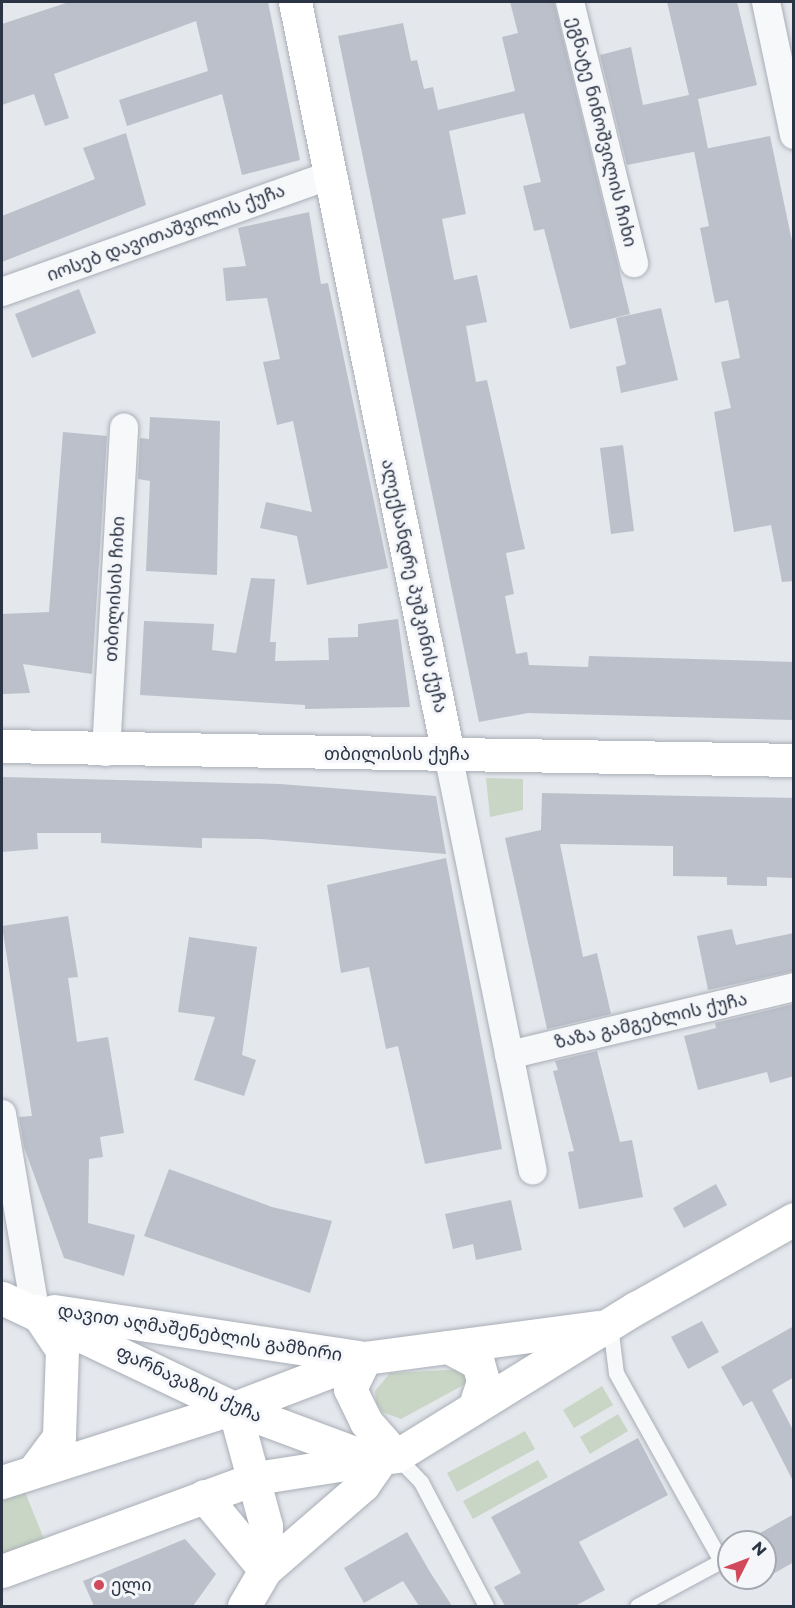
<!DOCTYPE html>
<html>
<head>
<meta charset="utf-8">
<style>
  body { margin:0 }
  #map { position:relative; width:795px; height:1608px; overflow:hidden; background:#e4e7ec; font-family:Montserrat,"Noto Sans Georgian",sans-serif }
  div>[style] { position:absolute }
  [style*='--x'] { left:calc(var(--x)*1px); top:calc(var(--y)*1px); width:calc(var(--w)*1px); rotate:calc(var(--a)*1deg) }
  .green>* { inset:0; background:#c9d6c5 }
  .building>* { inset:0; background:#bbc0ca }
  .roads { filter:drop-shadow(0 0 2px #a9aeb7) drop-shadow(0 0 2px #a9aeb7) }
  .lane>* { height:15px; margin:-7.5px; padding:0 7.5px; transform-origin:7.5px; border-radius:7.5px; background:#f7f8fa }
  .street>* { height:28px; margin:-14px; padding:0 14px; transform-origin:14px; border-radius:14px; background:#f7f8fa }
  .secondary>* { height:33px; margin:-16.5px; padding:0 16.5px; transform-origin:16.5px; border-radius:16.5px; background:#fff }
  .dots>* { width:16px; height:16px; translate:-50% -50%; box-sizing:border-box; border:3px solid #f4f6f9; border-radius:50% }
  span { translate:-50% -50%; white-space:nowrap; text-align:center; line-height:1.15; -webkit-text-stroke:6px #f4f6f9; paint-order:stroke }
  .street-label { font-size:18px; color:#2b3445 }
  .poi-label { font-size:18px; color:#2b3445 }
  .left { translate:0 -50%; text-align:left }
  .frame { position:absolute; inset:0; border:3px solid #2b3445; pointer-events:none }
  .north { position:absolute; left:717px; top:1530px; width:60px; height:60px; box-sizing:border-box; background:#f4f6f9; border:2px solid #a4a8b1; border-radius:50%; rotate:48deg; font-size:16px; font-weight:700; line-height:24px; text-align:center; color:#2b3445 }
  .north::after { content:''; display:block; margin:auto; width:21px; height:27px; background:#d1495b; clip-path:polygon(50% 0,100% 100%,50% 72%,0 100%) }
</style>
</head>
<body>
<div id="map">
  <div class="green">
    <div style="clip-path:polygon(486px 778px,523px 779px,523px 810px,490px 817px)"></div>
    <div style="clip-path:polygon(467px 1369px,469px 1382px,401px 1419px,382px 1412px,376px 1402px,375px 1391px,390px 1373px)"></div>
    <div style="clip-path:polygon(602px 1386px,613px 1405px,574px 1428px,563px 1410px)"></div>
    <div style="clip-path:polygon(618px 1414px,628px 1431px,590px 1454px,580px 1437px)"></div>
    <div style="clip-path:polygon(525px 1431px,535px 1449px,457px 1492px,447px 1473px)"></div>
    <div style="clip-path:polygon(538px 1460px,548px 1477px,473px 1519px,463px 1501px)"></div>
    <div style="clip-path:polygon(25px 1492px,44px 1539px,2px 1556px,2px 1501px)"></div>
  </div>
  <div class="building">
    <div style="clip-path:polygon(69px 2px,268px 2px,300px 160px,242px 175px,222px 94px,127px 126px,119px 100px,208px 71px,196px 21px,54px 74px,69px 118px,45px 126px,34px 94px,2px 105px,2px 24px)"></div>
    <div style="clip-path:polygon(510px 2px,554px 2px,630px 314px,570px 329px,544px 229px,534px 231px,523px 186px,541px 182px,524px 113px,449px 131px,466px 214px,442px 219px,454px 280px,477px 275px,487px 322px,466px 326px,476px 382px,487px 380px,525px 549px,506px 553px,514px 594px,505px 596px,516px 654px,527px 652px,529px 665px,588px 667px,589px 656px,794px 662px,794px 720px,528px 713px,479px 722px,338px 36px,403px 23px,411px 61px,417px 60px,424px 89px,433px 87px,438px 110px,515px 91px,502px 37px,518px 33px)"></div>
    <div style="clip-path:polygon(667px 2px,737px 2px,757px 85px,698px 99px,708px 149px,627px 165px,600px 55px,631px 47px,643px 105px,689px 95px)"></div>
    <div style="clip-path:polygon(126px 133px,146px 205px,2px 262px,2px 216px,95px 179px,83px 148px)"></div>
    <div style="clip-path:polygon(770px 136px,794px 251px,794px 581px,782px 582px,771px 525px,734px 532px,714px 412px,731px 408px,721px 362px,740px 358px,728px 300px,715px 303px,700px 228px,709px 226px,694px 151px)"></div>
    <div style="clip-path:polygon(309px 212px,321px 284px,328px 283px,388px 568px,307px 585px,297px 536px,260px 528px,266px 502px,312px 512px,293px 421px,277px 425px,263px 362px,280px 359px,267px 298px,226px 301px,223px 268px,246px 266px,238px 228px)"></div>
    <div style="clip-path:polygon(79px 289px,96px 333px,32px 358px,15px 314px)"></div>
    <div style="clip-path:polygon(661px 308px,678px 380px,621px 393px,616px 367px,626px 364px,616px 318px)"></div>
    <div style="clip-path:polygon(150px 417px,220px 421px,217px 575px,146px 571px,150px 481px,138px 479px,140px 438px,149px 439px)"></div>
    <div style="clip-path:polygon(63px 432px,107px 436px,92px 674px,23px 664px,30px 693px,2px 694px,2px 614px,49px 612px)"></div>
    <div style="clip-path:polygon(623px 445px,634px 531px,611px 534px,600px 448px)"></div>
    <div style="clip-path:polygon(251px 578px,275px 579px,270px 642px,276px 642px,275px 661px,329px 660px,328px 638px,358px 637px,358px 624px,398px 619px,410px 707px,305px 709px,305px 705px,140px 695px,144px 621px,214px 624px,212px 650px,236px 653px)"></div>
    <div style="clip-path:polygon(2px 777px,280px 784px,436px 796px,446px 854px,261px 839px,202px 838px,202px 848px,101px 843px,101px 833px,37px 833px,38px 849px,2px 852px)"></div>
    <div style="clip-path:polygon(542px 793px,794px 798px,794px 878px,767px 877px,767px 886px,727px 885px,727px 877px,673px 876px,673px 846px,560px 844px,583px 957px,597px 953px,611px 1014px,547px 1029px,505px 838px,541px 830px)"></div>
    <div style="clip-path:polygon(446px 858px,502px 1149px,425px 1164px,398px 1046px,386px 1049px,369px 967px,341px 973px,327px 885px)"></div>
    <div style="clip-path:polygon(68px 916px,78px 977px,68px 978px,77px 1042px,108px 1037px,124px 1133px,100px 1137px,103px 1157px,89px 1159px,88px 1223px,135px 1235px,124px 1276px,64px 1258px,24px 1147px,19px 1117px,32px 1116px,2px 926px)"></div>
    <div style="clip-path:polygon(732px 929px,736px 945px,794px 933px,794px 971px,708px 990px,697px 936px)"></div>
    <div style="clip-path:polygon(189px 937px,257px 947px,242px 1055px,256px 1060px,244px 1096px,194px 1080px,215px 1017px,178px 1012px)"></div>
    <div style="clip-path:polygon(794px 1004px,794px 1076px,770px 1083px,767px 1072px,698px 1090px,684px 1036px,716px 1028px,715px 1023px)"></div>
    <div style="clip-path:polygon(597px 1051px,620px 1142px,632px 1140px,643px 1197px,579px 1209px,568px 1152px,574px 1151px,553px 1071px,558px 1070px,555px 1061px)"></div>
    <div style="clip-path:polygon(169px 1169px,272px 1207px,332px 1221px,310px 1293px,144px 1236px)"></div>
    <div style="clip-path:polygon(716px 1184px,727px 1205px,684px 1228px,673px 1208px)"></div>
    <div style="clip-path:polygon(511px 1200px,522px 1250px,476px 1260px,473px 1244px,453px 1249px,445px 1214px)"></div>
    <div style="clip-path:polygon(702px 1321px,719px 1352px,688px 1369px,671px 1337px)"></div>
    <div style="clip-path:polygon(794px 1326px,794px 1377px,772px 1390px,794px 1432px,794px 1483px,752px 1401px,743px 1406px,721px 1367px)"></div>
    <div style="clip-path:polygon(638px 1438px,668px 1495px,579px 1542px,605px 1590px,575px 1606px,505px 1606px,494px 1587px,521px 1573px,491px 1517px)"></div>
    <div style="clip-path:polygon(794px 1514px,794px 1562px,764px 1579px,765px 1542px,744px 1542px)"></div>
    <div style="clip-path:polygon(407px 1532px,430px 1572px,452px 1606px,419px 1606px,403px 1581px,364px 1603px,344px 1568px)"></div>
    <div style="clip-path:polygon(185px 1539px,216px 1574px,193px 1606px,94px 1606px,83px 1581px)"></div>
  </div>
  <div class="roads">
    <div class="lane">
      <div style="--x:610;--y:1325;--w:48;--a:82.9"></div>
      <div style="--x:616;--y:1373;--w:215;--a:60.8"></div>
      <div style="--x:721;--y:1561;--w:95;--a:151.8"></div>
      <div style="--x:396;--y:1456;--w:36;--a:46"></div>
      <div style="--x:421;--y:1482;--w:140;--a:62.3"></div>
    </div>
    <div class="street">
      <div style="--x:570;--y:2;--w:269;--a:76.2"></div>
      <div style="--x:766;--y:2;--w:136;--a:78.1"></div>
      <div style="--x:2;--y:292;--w:348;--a:-19.6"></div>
      <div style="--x:106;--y:752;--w:325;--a:-86.8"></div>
      <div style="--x:448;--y:754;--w:425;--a:78.5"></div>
      <div style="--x:509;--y:1055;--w:293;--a:-13.4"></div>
      <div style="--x:2;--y:1114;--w:198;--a:80.4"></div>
    </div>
    <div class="secondary">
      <div style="--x:295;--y:2;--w:767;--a:78.5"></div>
      <div style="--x:2;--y:746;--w:792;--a:1.01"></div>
      <div style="--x:2;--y:1298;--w:257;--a:25.4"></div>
      <div style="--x:234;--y:1408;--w:138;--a:20.4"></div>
      <div style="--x:36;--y:1311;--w:47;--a:56.3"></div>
      <div style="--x:62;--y:1350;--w:87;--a:92"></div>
      <div style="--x:59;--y:1437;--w:39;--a:127"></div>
      <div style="--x:54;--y:1311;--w:308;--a:8.6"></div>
      <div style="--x:448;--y:1347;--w:34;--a:28"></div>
      <div style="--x:478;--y:1363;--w:19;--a:74"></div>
      <div style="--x:483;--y:1381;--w:28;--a:108"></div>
      <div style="--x:365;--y:1358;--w:34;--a:116"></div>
      <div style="--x:350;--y:1389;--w:37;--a:64"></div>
      <div style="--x:366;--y:1422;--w:45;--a:48.6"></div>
      <div style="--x:234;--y:1408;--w:122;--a:74.8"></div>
      <div style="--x:266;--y:1526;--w:44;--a:91.3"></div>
      <div style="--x:2;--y:1482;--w:244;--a:-17.7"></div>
      <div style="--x:234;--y:1408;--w:140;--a:-20.9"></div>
      <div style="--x:365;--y:1358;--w:235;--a:-7.6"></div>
      <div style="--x:204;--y:1496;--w:96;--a:50.5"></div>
      <div style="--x:2;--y:1571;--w:270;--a:-20.1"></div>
      <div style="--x:256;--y:1478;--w:142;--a:-8.9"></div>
      <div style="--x:396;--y:1456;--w:282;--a:-31.7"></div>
      <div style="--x:636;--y:1308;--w:181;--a:-29.4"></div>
      <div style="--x:244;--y:1606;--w:42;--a:-59.7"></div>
      <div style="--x:265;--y:1570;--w:130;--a:-40.9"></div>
      <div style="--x:363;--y:1485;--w:28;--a:-55"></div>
    </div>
  </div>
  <div class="dots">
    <div style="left:99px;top:1585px;background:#d1495b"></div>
  </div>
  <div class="street-label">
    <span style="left:602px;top:132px;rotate:76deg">ეგნატე ნინოშვილის ჩიხი</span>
    <span style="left:166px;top:233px;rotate:-20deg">იოსებ დავითაშვილის ქუჩა</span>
    <span style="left:414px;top:586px;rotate:78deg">ალექსანდრე პუშკინის ქუჩა</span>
    <span style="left:115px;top:589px;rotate:-87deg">თბილისის ჩიხი</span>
    <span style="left:397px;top:754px">თბილისის ქუჩა</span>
    <span style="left:651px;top:1021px;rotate:-13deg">ზაზა გამგებლის ქუჩა</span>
    <span style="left:200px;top:1333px;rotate:9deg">დავით აღმაშენებლის გამზირი</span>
    <span style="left:189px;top:1384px;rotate:25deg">ფარნავაზის ქუჩა</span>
  </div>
  <div class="poi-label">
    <span class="left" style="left:111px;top:1585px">ელი</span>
  </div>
  <div class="frame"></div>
  <div class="north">N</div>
</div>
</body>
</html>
